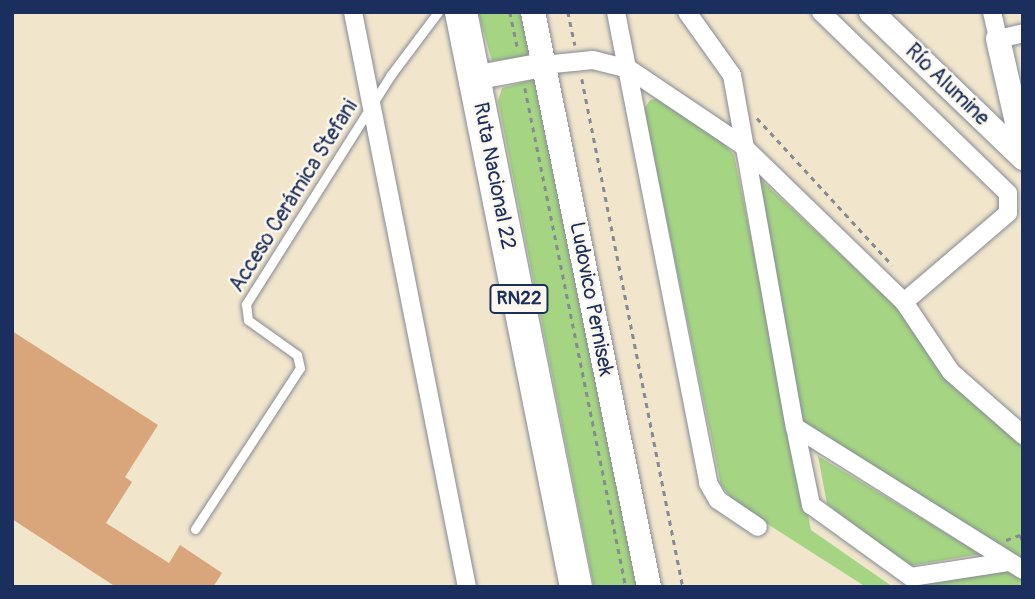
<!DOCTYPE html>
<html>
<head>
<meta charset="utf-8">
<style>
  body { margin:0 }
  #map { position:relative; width:1035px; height:599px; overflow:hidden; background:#f1e6cc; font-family:Pangolin,sans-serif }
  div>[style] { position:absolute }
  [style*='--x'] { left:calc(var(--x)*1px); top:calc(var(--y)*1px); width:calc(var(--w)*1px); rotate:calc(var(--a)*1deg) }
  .green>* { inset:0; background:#a5d583 }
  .building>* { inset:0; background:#d9a57a }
  .path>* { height:2.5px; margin-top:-1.25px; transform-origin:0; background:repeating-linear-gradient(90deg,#868a95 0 5px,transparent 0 10px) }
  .roads { filter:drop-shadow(0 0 2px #868a95) drop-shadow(0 0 2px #868a95) }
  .lane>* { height:9px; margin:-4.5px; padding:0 4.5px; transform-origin:4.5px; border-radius:4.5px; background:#fff }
  .street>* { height:18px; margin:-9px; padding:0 9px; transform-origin:9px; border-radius:9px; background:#fff }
  .secondary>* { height:24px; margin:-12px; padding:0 12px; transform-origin:12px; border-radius:12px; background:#fff }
  .highway>* { height:32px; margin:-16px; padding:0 16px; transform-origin:16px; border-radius:16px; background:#fff }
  span { translate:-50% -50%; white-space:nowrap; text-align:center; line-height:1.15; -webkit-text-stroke:5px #fbf7ec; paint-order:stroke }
  .shield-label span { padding:2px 5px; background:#fbf7ec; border:2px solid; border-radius:5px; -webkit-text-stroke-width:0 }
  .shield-label { font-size:19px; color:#1b2f5e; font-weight:700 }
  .street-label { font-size:21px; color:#1b2f5e }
  .frame { position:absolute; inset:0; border:14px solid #1b2f5e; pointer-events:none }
</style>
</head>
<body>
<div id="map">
  <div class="green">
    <div style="clip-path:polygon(478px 12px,525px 12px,533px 50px,528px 56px,492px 61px)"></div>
    <div style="clip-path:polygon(535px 79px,642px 587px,594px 587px,498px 101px,502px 88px)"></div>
    <div style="clip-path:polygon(662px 97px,716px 135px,734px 155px,811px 530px,893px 587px,866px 587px,736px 504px,721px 485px,644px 109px,650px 100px)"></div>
    <div style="clip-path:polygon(757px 176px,904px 314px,945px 377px,1023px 447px,1023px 568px,799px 426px)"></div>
    <div style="clip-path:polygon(818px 456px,981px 554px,909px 566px,827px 504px)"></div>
    <div style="clip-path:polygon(1006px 569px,1023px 577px,1023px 587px,896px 587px)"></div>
  </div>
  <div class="building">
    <div style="clip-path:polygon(12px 331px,158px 425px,125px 477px,132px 482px,106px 523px,169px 563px,180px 545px,222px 573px,213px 587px,116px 587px,12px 519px)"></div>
  </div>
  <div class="path">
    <div style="--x:510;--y:12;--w:39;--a:78"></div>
    <div style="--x:568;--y:12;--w:34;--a:78"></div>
    <div style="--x:582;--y:79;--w:518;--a:78.76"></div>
    <div style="--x:525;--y:88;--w:509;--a:78.56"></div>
    <div style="--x:757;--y:118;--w:200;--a:47.4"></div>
    <div style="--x:1006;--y:540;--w:15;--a:-20"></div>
    <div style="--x:1020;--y:535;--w:7;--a:63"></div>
  </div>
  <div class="roads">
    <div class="lane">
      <div style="--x:195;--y:529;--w:192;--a:-56.9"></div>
      <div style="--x:300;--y:368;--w:13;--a:-103"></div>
      <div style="--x:297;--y:355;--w:60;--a:-144.5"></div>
      <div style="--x:248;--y:320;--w:16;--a:-97"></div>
      <div style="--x:246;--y:304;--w:270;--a:-57.7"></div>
      <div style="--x:390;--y:76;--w:80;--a:-53.1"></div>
    </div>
    <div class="street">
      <div style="--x:353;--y:12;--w:586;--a:78.79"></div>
      <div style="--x:616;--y:12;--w:480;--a:78.9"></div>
      <div style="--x:708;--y:483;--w:20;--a:60"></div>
      <div style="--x:718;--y:500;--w:48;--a:34"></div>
      <div style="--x:687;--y:12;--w:77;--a:54.5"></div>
      <div style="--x:732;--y:75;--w:358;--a:79.9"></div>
      <div style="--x:795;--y:427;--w:269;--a:32.1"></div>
      <div style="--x:821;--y:12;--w:260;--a:44.1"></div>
      <div style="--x:1008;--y:193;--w:20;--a:90"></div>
      <div style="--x:1008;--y:213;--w:137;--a:139.4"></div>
      <div style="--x:992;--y:12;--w:28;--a:77"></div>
      <div style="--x:998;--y:39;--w:26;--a:-13"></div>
      <div style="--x:543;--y:65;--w:50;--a:-5.7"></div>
      <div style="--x:593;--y:60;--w:37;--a:14"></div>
      <div style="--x:629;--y:69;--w:136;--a:33.9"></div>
      <div style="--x:742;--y:145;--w:226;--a:44.1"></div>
      <div style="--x:904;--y:302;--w:84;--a:56.1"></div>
      <div style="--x:951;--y:372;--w:96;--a:41.2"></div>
      <div style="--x:795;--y:427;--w:80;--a:78.4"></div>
      <div style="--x:811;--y:505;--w:123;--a:35.8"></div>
      <div style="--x:911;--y:577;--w:98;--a:-8.8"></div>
    </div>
    <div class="secondary">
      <div style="--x:533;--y:12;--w:587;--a:78.59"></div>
      <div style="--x:871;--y:12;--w:211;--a:43.8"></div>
      <div style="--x:998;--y:39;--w:113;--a:77.2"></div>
      <div style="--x:474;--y:78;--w:70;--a:-10.7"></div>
    </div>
    <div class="highway">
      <div style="--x:461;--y:12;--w:586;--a:78.69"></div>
    </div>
  </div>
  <div class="shield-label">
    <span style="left:519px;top:299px">RN22</span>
  </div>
  <div class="street-label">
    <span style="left:947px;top:85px;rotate:44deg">Río Alumine</span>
    <span style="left:494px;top:176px;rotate:79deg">Ruta Nacional 22</span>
    <span style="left:294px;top:196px;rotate:-58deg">Acceso Cerámica Stefani</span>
    <span style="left:591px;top:299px;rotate:79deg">Ludovico Pernisek</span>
  </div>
  <div class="frame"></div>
</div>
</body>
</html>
